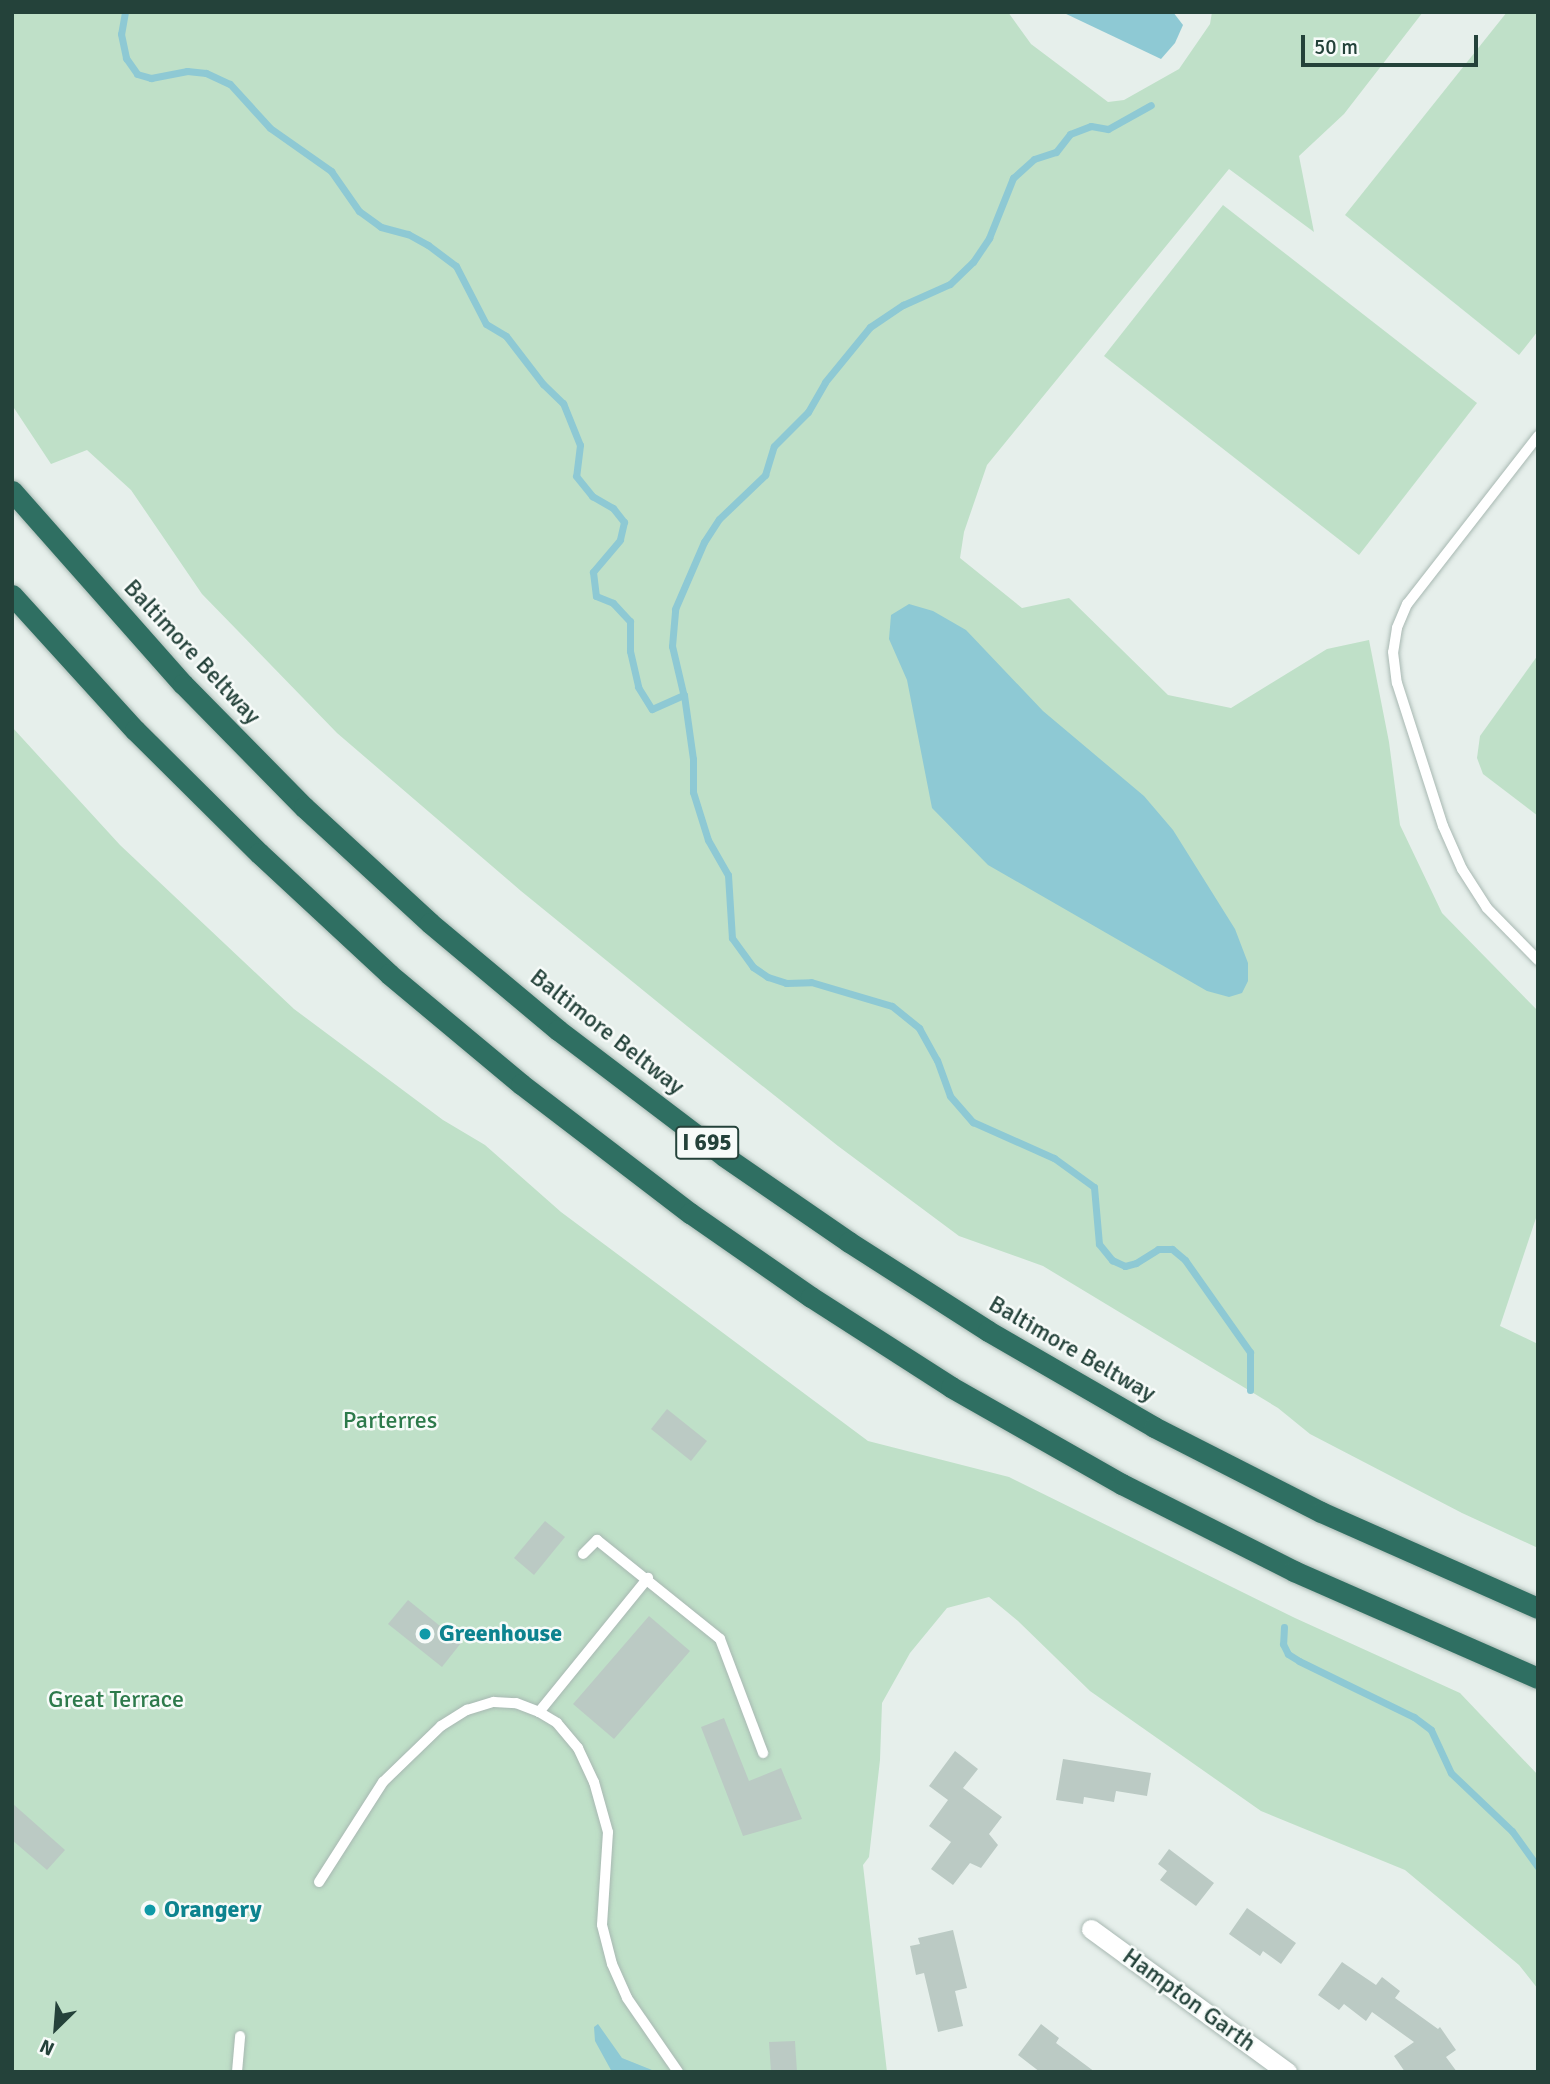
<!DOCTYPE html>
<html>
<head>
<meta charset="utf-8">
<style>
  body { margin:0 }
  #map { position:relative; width:1550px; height:2084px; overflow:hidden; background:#e6efeb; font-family:Signika,sans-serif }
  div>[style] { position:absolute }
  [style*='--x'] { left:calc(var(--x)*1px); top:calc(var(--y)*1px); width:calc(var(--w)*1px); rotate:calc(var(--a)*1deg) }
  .green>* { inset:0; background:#bfe0c8 }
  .water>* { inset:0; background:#8ec9d4 }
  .stream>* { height:7px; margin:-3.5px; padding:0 3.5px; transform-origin:3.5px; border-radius:3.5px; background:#8ec9d4 }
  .building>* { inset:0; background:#bbcac4 }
  .roads { filter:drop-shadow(0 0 2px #a8b8b2) drop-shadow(0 0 2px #a8b8b2) }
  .service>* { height:10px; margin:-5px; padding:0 5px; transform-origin:5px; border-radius:5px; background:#fff }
  .minor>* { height:19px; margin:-9.5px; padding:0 9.5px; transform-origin:9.5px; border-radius:9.5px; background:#fff }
  .motorway>* { height:21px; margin:-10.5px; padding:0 10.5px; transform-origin:10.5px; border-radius:10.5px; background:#2f6f62 }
  .dots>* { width:19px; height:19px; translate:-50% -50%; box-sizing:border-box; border:4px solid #f7fbf9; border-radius:50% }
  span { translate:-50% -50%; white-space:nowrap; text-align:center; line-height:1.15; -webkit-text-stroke:5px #f7fbf9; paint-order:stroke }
  .shield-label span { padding:2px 5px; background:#f7fbf9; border:2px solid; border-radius:5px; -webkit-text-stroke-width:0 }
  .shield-label { font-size:23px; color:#24423a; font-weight:700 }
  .street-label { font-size:24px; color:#24423a }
  .park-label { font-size:24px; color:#2d7a4b }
  .culture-label { font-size:24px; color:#0d838f; font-weight:700 }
  .left { translate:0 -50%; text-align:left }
  .frame { position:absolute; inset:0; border:14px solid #24423a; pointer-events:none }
  .north { position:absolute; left:21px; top:1993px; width:70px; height:70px; -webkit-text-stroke:5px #f7fbf9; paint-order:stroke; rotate:205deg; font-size:19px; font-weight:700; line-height:28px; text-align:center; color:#24423a }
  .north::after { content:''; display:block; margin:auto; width:24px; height:32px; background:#24423a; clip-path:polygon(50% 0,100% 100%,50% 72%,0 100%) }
  .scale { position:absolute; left:1301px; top:35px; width:177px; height:32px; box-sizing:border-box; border:4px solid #24423a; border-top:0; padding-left:9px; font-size:21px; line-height:24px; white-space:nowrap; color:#24423a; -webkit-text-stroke:5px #f7fbf9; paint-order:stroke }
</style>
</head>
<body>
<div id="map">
  <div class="green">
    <div style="clip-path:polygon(12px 12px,1008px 12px,1031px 44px,1108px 102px,1124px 100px,1179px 69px,1210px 24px,1212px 12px,1423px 12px,1344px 114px,1299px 156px,1314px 232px,1229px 169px,987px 465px,964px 532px,960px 558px,1022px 608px,1069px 598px,1168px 695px,1231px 708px,1327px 649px,1369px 640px,1389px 742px,1400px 825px,1442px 913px,1538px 1011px,1538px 1212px,1500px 1326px,1538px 1344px,1538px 1548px,1462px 1513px,1310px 1434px,1278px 1408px,1043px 1266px,959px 1236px,838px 1146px,687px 1026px,521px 891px,337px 733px,202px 594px,131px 490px,87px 450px,51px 464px,12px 405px)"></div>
    <div style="clip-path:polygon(1507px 12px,1538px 12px,1538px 331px,1519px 355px,1345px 215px)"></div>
    <div style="clip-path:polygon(1223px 205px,1477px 403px,1359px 555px,1104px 356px)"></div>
    <div style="clip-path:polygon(1538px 655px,1538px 816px,1483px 774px,1477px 758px,1480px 736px)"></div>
    <div style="clip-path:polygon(12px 727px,120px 845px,294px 1009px,443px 1120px,485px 1145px,561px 1212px,868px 1441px,1009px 1477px,1295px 1618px,1460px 1693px,1538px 1775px,1538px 1989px,1519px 1965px,1405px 1870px,1261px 1811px,1090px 1691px,1018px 1621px,989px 1597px,947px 1608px,910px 1653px,882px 1703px,880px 1760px,869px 1857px,863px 1865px,887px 2072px,12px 2072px)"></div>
  </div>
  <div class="water">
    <div style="clip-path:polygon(1062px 12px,1173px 12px,1183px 25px,1175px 43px,1161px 59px)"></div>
    <div style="clip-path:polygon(909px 604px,933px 611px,966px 630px,1043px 711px,1144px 796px,1173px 830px,1235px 929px,1248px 963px,1248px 981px,1242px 993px,1229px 997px,1207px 991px,988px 865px,932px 808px,907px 680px,889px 639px,891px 615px)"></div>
    <div style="clip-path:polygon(598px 2024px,622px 2058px,657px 2072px,612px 2072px,595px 2041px,594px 2027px)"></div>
  </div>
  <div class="stream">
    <div style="--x:125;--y:12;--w:22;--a:100"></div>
    <div style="--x:121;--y:34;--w:25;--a:78"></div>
    <div style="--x:126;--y:58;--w:19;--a:55"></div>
    <div style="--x:137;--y:74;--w:15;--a:16"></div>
    <div style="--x:151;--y:78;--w:37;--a:-11"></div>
    <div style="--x:187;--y:71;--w:19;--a:6"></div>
    <div style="--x:206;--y:73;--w:26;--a:25"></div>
    <div style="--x:230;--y:84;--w:59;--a:47.7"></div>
    <div style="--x:270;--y:128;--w:75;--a:35.2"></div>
    <div style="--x:331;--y:171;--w:49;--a:55"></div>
    <div style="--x:359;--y:211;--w:27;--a:36"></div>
    <div style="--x:381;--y:227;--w:28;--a:15"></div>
    <div style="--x:408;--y:234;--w:23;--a:29"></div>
    <div style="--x:428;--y:245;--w:35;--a:37"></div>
    <div style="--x:456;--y:266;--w:65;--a:62.7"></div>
    <div style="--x:486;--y:324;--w:23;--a:31"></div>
    <div style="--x:506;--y:336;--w:61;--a:52.4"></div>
    <div style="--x:543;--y:384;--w:28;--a:44"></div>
    <div style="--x:563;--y:403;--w:45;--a:68"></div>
    <div style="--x:580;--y:445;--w:31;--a:97"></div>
    <div style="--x:576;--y:476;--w:26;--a:51"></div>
    <div style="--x:592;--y:496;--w:24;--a:30"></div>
    <div style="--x:613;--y:508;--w:18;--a:52"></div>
    <div style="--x:624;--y:522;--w:18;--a:103"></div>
    <div style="--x:620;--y:540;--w:42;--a:130.2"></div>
    <div style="--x:593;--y:572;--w:24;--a:83"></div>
    <div style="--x:596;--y:596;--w:18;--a:22"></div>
    <div style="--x:613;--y:603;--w:25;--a:47"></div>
    <div style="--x:630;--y:621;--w:30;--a:90"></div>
    <div style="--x:630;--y:651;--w:37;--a:77"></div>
    <div style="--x:638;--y:687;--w:26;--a:58"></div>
    <div style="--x:652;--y:709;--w:35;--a:-24"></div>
    <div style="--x:684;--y:695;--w:65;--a:82"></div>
    <div style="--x:693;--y:759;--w:33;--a:90"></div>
    <div style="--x:693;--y:792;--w:50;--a:72.6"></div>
    <div style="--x:708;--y:840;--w:40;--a:60.3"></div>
    <div style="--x:728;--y:875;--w:63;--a:86.4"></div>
    <div style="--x:732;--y:938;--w:36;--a:54"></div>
    <div style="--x:753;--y:967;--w:18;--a:34"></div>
    <div style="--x:768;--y:977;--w:19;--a:18"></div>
    <div style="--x:786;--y:983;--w:25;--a:-2"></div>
    <div style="--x:811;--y:982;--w:84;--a:16.5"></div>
    <div style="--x:892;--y:1006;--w:35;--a:39"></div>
    <div style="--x:919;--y:1028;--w:37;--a:61"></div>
    <div style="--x:937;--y:1060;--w:38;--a:70"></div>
    <div style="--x:950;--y:1096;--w:35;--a:49"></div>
    <div style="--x:973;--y:1122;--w:89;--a:24"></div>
    <div style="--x:1054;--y:1158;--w:49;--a:35.9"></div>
    <div style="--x:1094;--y:1187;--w:57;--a:85"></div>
    <div style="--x:1099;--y:1244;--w:21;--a:51"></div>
    <div style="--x:1112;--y:1260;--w:14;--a:25"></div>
    <div style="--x:1125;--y:1266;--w:11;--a:-15"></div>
    <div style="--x:1136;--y:1263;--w:26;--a:-32"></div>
    <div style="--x:1158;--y:1249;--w:14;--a:0"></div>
    <div style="--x:1172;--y:1249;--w:17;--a:40"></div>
    <div style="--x:1185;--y:1260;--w:113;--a:54.8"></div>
    <div style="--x:1250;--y:1352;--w:38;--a:90"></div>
    <div style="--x:684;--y:697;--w:52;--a:-103.2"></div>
    <div style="--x:672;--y:646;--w:37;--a:-85"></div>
    <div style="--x:675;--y:609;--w:73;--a:-66.6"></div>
    <div style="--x:704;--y:542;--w:27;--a:-57"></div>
    <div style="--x:719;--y:519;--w:64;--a:-43.7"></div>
    <div style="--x:765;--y:475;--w:30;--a:-73"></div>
    <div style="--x:774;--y:446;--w:48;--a:-45"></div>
    <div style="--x:808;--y:412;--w:34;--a:-60"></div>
    <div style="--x:825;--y:382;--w:71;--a:-50.7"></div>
    <div style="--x:870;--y:327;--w:40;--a:-34"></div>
    <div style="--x:903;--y:305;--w:51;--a:-24.1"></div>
    <div style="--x:950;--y:284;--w:32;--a:-44"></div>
    <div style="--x:973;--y:262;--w:29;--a:-56"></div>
    <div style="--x:989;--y:238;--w:65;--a:-68.2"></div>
    <div style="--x:1013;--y:178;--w:28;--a:-42"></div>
    <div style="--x:1034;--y:159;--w:23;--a:-18"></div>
    <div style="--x:1056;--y:152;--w:23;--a:-52"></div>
    <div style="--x:1070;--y:134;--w:22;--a:-21"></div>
    <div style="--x:1091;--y:126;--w:17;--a:10"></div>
    <div style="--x:1108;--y:129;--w:49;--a:-29.2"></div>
    <div style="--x:1284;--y:1627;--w:17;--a:93"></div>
    <div style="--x:1283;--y:1644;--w:11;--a:63"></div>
    <div style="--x:1288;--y:1654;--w:13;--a:32"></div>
    <div style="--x:1299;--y:1661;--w:128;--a:26"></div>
    <div style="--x:1414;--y:1717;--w:21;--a:37"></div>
    <div style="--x:1431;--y:1730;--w:47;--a:65.1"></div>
    <div style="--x:1451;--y:1773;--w:84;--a:43.6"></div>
    <div style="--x:1512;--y:1831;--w:44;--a:54.2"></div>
  </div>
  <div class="building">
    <div style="clip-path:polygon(667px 1409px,707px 1441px,691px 1461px,651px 1429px)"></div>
    <div style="clip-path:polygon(545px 1521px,565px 1537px,534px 1575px,514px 1558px)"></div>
    <div style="clip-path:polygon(408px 1600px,461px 1643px,442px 1667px,388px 1624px)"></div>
    <div style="clip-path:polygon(649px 1616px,690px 1651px,614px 1739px,573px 1704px)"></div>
    <div style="clip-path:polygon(724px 1718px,749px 1781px,781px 1768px,802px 1819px,743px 1836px,701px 1727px)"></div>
    <div style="clip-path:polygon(955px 1751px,978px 1769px,963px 1788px,1002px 1817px,989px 1834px,998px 1845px,981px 1868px,970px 1863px,953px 1885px,931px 1869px,951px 1842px,929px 1826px,948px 1800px,929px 1786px)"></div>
    <div style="clip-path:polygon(1063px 1759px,1151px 1773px,1147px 1796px,1116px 1791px,1114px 1802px,1084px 1797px,1083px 1804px,1056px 1800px)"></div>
    <div style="clip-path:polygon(12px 1803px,65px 1850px,47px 1870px,12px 1840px)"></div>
    <div style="clip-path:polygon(1169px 1849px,1214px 1883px,1196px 1906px,1160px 1880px,1167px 1871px,1158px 1864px)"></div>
    <div style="clip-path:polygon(1247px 1908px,1296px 1943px,1281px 1964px,1263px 1951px,1260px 1956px,1229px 1934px)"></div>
    <div style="clip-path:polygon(953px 1930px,967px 1988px,955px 1991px,963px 2026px,938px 2032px,924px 1973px,916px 1975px,910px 1946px,920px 1944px,918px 1938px)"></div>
    <div style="clip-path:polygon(1342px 1962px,1376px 1985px,1382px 1977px,1400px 1991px,1395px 1998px,1438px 2029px,1440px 2027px,1456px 2050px,1446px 2057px,1457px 2072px,1405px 2072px,1394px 2056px,1414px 2042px,1372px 2012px,1366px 2021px,1344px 2004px,1339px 2010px,1318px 1995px)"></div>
    <div style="clip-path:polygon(1041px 2024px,1059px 2038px,1056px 2043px,1095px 2072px,1040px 2072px,1018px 2055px)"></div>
    <div style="clip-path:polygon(795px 2041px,797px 2072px,771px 2072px,769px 2042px)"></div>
  </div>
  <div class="roads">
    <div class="service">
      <div style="--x:1538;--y:436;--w:213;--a:127.9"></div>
      <div style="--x:1407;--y:604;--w:26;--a:113"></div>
      <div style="--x:1397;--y:628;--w:24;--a:99"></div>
      <div style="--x:1393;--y:652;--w:31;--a:83"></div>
      <div style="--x:1397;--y:683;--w:150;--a:72.2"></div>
      <div style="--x:1443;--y:826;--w:47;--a:66.2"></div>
      <div style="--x:1462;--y:869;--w:46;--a:57.3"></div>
      <div style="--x:1487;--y:908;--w:73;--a:45.6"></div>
      <div style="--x:583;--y:1554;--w:20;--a:-45"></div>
      <div style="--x:597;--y:1540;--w:158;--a:38.8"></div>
      <div style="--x:720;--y:1639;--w:122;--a:69.3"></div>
      <div style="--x:539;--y:1712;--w:173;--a:-50.9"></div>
      <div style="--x:319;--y:1882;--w:119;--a:-57.4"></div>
      <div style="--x:383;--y:1782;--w:81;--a:-44"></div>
      <div style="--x:441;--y:1726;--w:31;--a:-32"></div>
      <div style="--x:467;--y:1710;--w:28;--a:-17"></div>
      <div style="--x:494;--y:1702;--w:22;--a:3"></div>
      <div style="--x:516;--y:1703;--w:25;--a:21"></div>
      <div style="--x:539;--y:1712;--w:21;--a:31"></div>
      <div style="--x:557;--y:1723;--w:33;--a:50"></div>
      <div style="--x:578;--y:1748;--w:38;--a:65"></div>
      <div style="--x:594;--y:1782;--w:52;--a:74.4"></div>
      <div style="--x:608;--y:1832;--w:93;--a:93.7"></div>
      <div style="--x:602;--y:1925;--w:40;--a:75.6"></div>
      <div style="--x:612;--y:1964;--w:37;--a:66"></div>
      <div style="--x:627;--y:1998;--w:90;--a:55.4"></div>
      <div style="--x:237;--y:2072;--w:36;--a:-85"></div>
    </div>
    <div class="minor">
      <div style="--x:1091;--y:1929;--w:243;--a:36.1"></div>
    </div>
    <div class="motorway">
      <div style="--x:12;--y:491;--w:258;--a:48.5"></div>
      <div style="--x:183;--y:684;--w:173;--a:45.5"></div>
      <div style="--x:304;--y:807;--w:171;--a:42.6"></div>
      <div style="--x:430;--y:923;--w:167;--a:39.9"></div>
      <div style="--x:558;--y:1030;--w:208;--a:37.2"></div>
      <div style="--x:724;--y:1156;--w:152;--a:34.5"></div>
      <div style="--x:849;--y:1242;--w:165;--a:32.6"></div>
      <div style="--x:988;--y:1331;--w:192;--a:30"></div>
      <div style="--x:1154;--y:1427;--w:187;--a:27"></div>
      <div style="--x:1321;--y:1512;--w:237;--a:23.9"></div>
      <div style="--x:12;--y:595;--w:183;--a:47.7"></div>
      <div style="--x:135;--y:730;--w:175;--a:44.8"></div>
      <div style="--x:259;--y:853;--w:178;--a:42.9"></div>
      <div style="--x:389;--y:974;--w:172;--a:39.8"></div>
      <div style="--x:521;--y:1084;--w:213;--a:37.4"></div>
      <div style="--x:690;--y:1213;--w:147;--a:34.8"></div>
      <div style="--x:811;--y:1297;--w:166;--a:32.7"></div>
      <div style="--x:951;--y:1387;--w:197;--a:29.6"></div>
      <div style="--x:1122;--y:1484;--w:193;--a:26.8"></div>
      <div style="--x:1294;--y:1571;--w:266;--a:23.7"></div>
    </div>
  </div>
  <div class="dots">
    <div style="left:425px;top:1634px;background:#0f9aa8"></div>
    <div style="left:150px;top:1910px;background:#0f9aa8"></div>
  </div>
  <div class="shield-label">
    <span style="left:707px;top:1143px">I 695</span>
  </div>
  <div class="street-label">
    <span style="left:192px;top:652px;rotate:47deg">Baltimore Beltway</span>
    <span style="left:607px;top:1032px;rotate:38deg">Baltimore Beltway</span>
    <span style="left:1072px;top:1349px;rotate:30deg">Baltimore Beltway</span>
    <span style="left:1189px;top:2000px;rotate:36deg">Hampton Garth</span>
  </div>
  <div class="park-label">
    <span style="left:390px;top:1421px">Parterres</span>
    <span style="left:116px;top:1700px">Great Terrace</span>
  </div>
  <div class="culture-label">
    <span class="left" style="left:439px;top:1634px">Greenhouse</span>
    <span class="left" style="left:164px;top:1910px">Orangery</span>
  </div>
  <div class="frame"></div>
  <div class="north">N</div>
  <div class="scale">50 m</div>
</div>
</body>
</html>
